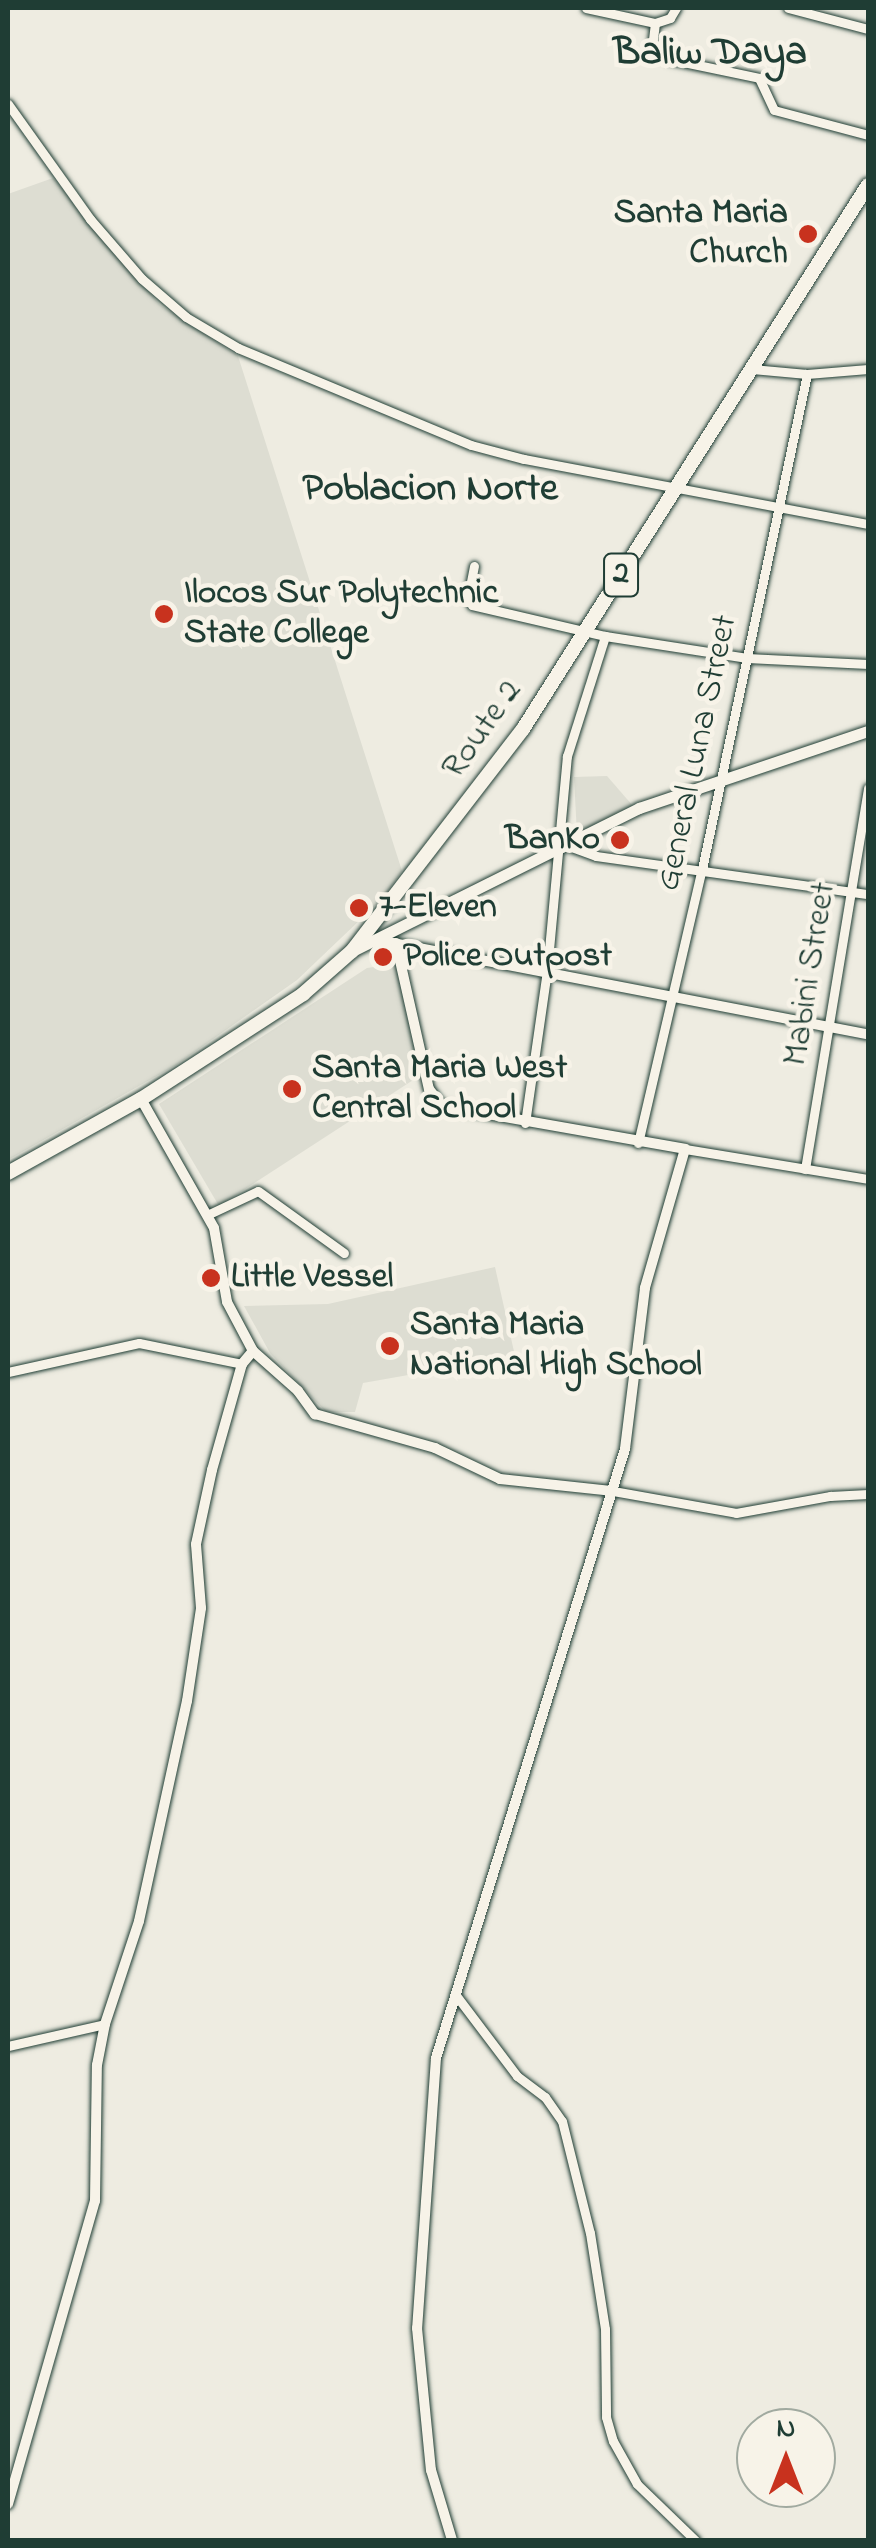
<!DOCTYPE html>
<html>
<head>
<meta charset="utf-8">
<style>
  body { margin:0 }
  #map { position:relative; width:876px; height:2548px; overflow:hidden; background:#eeece1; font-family:"Indie Flower",sans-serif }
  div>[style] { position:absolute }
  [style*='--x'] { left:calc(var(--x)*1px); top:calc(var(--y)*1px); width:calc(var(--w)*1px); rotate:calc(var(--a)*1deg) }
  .built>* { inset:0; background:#ddddd2 }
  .roads { filter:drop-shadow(0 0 2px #1f3d34) drop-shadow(0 0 2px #1f3d34) }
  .minor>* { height:9px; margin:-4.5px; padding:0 4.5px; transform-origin:4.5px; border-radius:4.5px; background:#f7f3e8 }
  .tertiary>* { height:10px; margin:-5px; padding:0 5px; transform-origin:5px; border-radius:5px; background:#f7f3e8 }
  .secondary>* { height:11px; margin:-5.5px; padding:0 5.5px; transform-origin:5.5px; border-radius:5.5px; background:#f7f3e8 }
  .trunk>* { height:14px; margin:-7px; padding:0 7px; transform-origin:7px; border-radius:7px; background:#f7f3e8 }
  .dots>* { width:28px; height:28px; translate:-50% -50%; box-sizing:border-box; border:5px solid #f7f3e8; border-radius:50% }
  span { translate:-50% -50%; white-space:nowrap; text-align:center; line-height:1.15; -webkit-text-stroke:9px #f7f3e8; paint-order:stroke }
  .shield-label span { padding:2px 8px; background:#f7f3e8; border:2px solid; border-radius:8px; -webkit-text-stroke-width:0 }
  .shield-label { font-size:32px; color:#1f3d34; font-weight:700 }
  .poi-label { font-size:35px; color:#1f3d34; font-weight:700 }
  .right { translate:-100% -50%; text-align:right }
  .left { translate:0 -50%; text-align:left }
  .street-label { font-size:35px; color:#1f3d34 }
  .quarter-label { font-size:40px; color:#1f3d34; font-weight:700 }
  .frame { position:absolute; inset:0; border:10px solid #1f3d34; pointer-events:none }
  .north { position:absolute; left:736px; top:2408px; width:100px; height:100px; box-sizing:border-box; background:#f7f3e8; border:2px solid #a1aaa0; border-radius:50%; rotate:0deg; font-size:28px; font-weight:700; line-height:40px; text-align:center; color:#1f3d34 }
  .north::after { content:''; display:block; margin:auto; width:35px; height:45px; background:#c8321e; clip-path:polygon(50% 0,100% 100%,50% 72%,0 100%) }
</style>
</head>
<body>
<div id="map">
  <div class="built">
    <div style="clip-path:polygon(53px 178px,160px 305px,238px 356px,402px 871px,382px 899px,297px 980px,176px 1065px,8px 1160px,8px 194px)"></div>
    <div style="clip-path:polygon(607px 776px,633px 806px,577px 835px,574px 777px)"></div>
    <div style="clip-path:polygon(401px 963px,424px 1073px,219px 1206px,159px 1104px,367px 968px)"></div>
    <div style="clip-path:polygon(495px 1267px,515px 1356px,363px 1383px,355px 1412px,326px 1412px,270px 1353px,244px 1306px,328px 1304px)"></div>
  </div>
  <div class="roads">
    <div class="minor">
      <div style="--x:586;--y:8;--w:71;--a:12.3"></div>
      <div style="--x:655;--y:23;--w:16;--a:-18"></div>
      <div style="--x:670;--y:18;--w:12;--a:-59"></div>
      <div style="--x:788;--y:8;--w:83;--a:14.7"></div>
      <div style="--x:655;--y:23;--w:24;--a:97"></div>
      <div style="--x:652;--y:47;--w:21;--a:35"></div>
      <div style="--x:669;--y:59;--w:92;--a:11.9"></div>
      <div style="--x:759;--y:78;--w:35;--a:65"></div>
      <div style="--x:774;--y:110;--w:97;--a:14.9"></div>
      <div style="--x:8;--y:104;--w:141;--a:54.5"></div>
      <div style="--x:90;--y:219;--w:79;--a:49.1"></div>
      <div style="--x:142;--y:279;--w:58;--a:40.8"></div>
      <div style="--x:186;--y:317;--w:61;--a:30.8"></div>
      <div style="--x:238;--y:348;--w:252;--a:22.6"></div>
      <div style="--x:471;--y:445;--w:55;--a:14.8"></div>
      <div style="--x:524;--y:459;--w:350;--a:10.7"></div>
      <div style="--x:752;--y:369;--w:55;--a:5.2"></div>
      <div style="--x:807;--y:374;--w:61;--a:-4.7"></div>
      <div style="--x:474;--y:566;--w:32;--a:101"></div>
      <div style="--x:468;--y:597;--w:9;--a:63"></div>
      <div style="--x:472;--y:605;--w:137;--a:13.1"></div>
      <div style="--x:605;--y:636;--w:144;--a:8.8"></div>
      <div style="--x:747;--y:658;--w:121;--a:2.8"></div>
      <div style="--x:566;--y:845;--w:32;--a:20"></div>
      <div style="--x:596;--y:856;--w:275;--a:8"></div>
      <div style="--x:525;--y:1123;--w:154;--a:-81.8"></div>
      <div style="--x:547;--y:971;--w:216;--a:-84.7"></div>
      <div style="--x:567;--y:756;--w:126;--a:-72.4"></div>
      <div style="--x:638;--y:1143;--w:281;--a:-76.9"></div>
      <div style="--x:702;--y:869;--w:506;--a:-78.02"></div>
      <div style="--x:685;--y:1149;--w:185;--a:9.3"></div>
      <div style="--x:805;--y:1169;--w:386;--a:-80.6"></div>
      <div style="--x:207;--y:1215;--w:56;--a:-25.2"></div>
      <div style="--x:258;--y:1191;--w:106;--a:35.8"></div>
      <div style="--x:8;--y:1372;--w:134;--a:-12.5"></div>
      <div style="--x:139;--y:1343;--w:105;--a:11.5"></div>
      <div style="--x:613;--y:1491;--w:125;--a:10.1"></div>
      <div style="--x:736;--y:1513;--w:96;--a:-10.3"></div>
      <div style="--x:830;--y:1496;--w:38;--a:-3"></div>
      <div style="--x:455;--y:1994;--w:103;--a:52.9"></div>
      <div style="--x:517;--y:2076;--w:35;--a:37"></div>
      <div style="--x:545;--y:2097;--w:29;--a:55"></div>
      <div style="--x:562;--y:2121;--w:115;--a:76"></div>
      <div style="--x:590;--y:2233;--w:97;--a:81.1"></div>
      <div style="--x:605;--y:2329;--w:88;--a:89.3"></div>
      <div style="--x:606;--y:2417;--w:25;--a:74"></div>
      <div style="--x:613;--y:2441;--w:49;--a:60.8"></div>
      <div style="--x:637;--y:2484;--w:81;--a:44"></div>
      <div style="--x:8;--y:2046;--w:99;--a:-12.8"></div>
    </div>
    <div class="tertiary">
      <div style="--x:378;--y:940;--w:499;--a:10.9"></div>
      <div style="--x:396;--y:943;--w:150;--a:77.3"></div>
      <div style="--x:429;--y:1089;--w:21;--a:53"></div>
      <div style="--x:442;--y:1106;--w:247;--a:10"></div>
      <div style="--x:685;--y:1149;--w:145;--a:106.1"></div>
      <div style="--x:645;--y:1288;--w:162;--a:97.1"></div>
      <div style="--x:625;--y:1449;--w:638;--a:107.24"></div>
      <div style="--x:436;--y:2058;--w:271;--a:94"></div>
      <div style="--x:417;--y:2328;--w:143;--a:84.4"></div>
      <div style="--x:431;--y:2470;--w:73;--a:73.3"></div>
      <div style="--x:141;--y:1099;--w:148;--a:60.5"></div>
      <div style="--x:214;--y:1228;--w:75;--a:80"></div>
      <div style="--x:227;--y:1302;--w:55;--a:62"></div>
      <div style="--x:253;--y:1351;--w:60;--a:41.6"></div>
      <div style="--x:298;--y:1391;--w:29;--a:54"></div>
      <div style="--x:315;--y:1414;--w:125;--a:15.8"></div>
      <div style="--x:435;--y:1448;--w:72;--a:25.5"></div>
      <div style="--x:500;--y:1479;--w:114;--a:6.1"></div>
      <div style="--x:8;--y:2504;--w:315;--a:-74"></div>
      <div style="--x:95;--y:2201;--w:136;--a:-89.2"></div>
      <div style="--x:97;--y:2065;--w:42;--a:-79"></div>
      <div style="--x:105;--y:2024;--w:108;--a:-71.7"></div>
      <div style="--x:139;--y:1921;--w:225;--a:-77.7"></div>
      <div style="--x:187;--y:1701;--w:94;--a:-81.4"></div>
      <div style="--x:201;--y:1608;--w:64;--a:-94.5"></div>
      <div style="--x:196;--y:1544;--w:76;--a:-77.8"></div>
      <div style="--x:212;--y:1470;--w:110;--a:-74.2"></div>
      <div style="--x:242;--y:1364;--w:17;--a:-50"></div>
    </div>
    <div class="secondary">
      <div style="--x:352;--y:951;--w:321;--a:-26.5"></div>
      <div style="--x:639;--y:808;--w:242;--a:-18.6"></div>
    </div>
    <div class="trunk">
      <div style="--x:8;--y:1173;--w:152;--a:-29.1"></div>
      <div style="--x:141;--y:1099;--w:193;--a:-32.9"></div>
      <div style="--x:303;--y:994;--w:65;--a:-41.3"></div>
      <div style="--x:352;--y:951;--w:280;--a:-52.4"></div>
      <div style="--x:523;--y:729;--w:644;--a:-57.62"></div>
    </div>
  </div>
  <div class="dots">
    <div style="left:808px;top:234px;background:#c8321e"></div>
    <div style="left:164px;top:614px;background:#c8321e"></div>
    <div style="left:620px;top:840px;background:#c8321e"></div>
    <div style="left:359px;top:908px;background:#c8321e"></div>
    <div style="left:383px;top:957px;background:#c8321e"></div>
    <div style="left:292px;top:1089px;background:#c8321e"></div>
    <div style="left:211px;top:1278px;background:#c8321e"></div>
    <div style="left:390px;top:1346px;background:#c8321e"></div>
  </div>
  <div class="shield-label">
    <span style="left:621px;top:575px">2</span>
  </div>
  <div class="poi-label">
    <span class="right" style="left:788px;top:234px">Santa Maria<br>Church</span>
    <span class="left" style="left:184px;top:614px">Ilocos Sur Polytechnic<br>State College</span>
    <span class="right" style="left:600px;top:840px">BanKo</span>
    <span class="left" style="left:379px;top:908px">7-Eleven</span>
    <span class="left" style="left:403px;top:957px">Police Outpost</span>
    <span class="left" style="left:312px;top:1089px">Santa Maria West<br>Central School</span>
    <span class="left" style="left:231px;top:1278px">Little Vessel</span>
    <span class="left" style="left:410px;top:1346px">Santa Maria<br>National High School</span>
  </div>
  <div class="street-label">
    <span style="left:483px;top:730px;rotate:-55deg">Route 2</span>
    <span style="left:698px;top:753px;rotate:-78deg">General Luna Street</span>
    <span style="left:811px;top:974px;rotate:-81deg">Mabini Street</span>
  </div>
  <div class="quarter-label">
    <span style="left:710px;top:54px">Baliw Daya</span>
    <span style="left:430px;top:490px">Poblacion Norte</span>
  </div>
  <div class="frame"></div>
  <div class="north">N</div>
</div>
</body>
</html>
